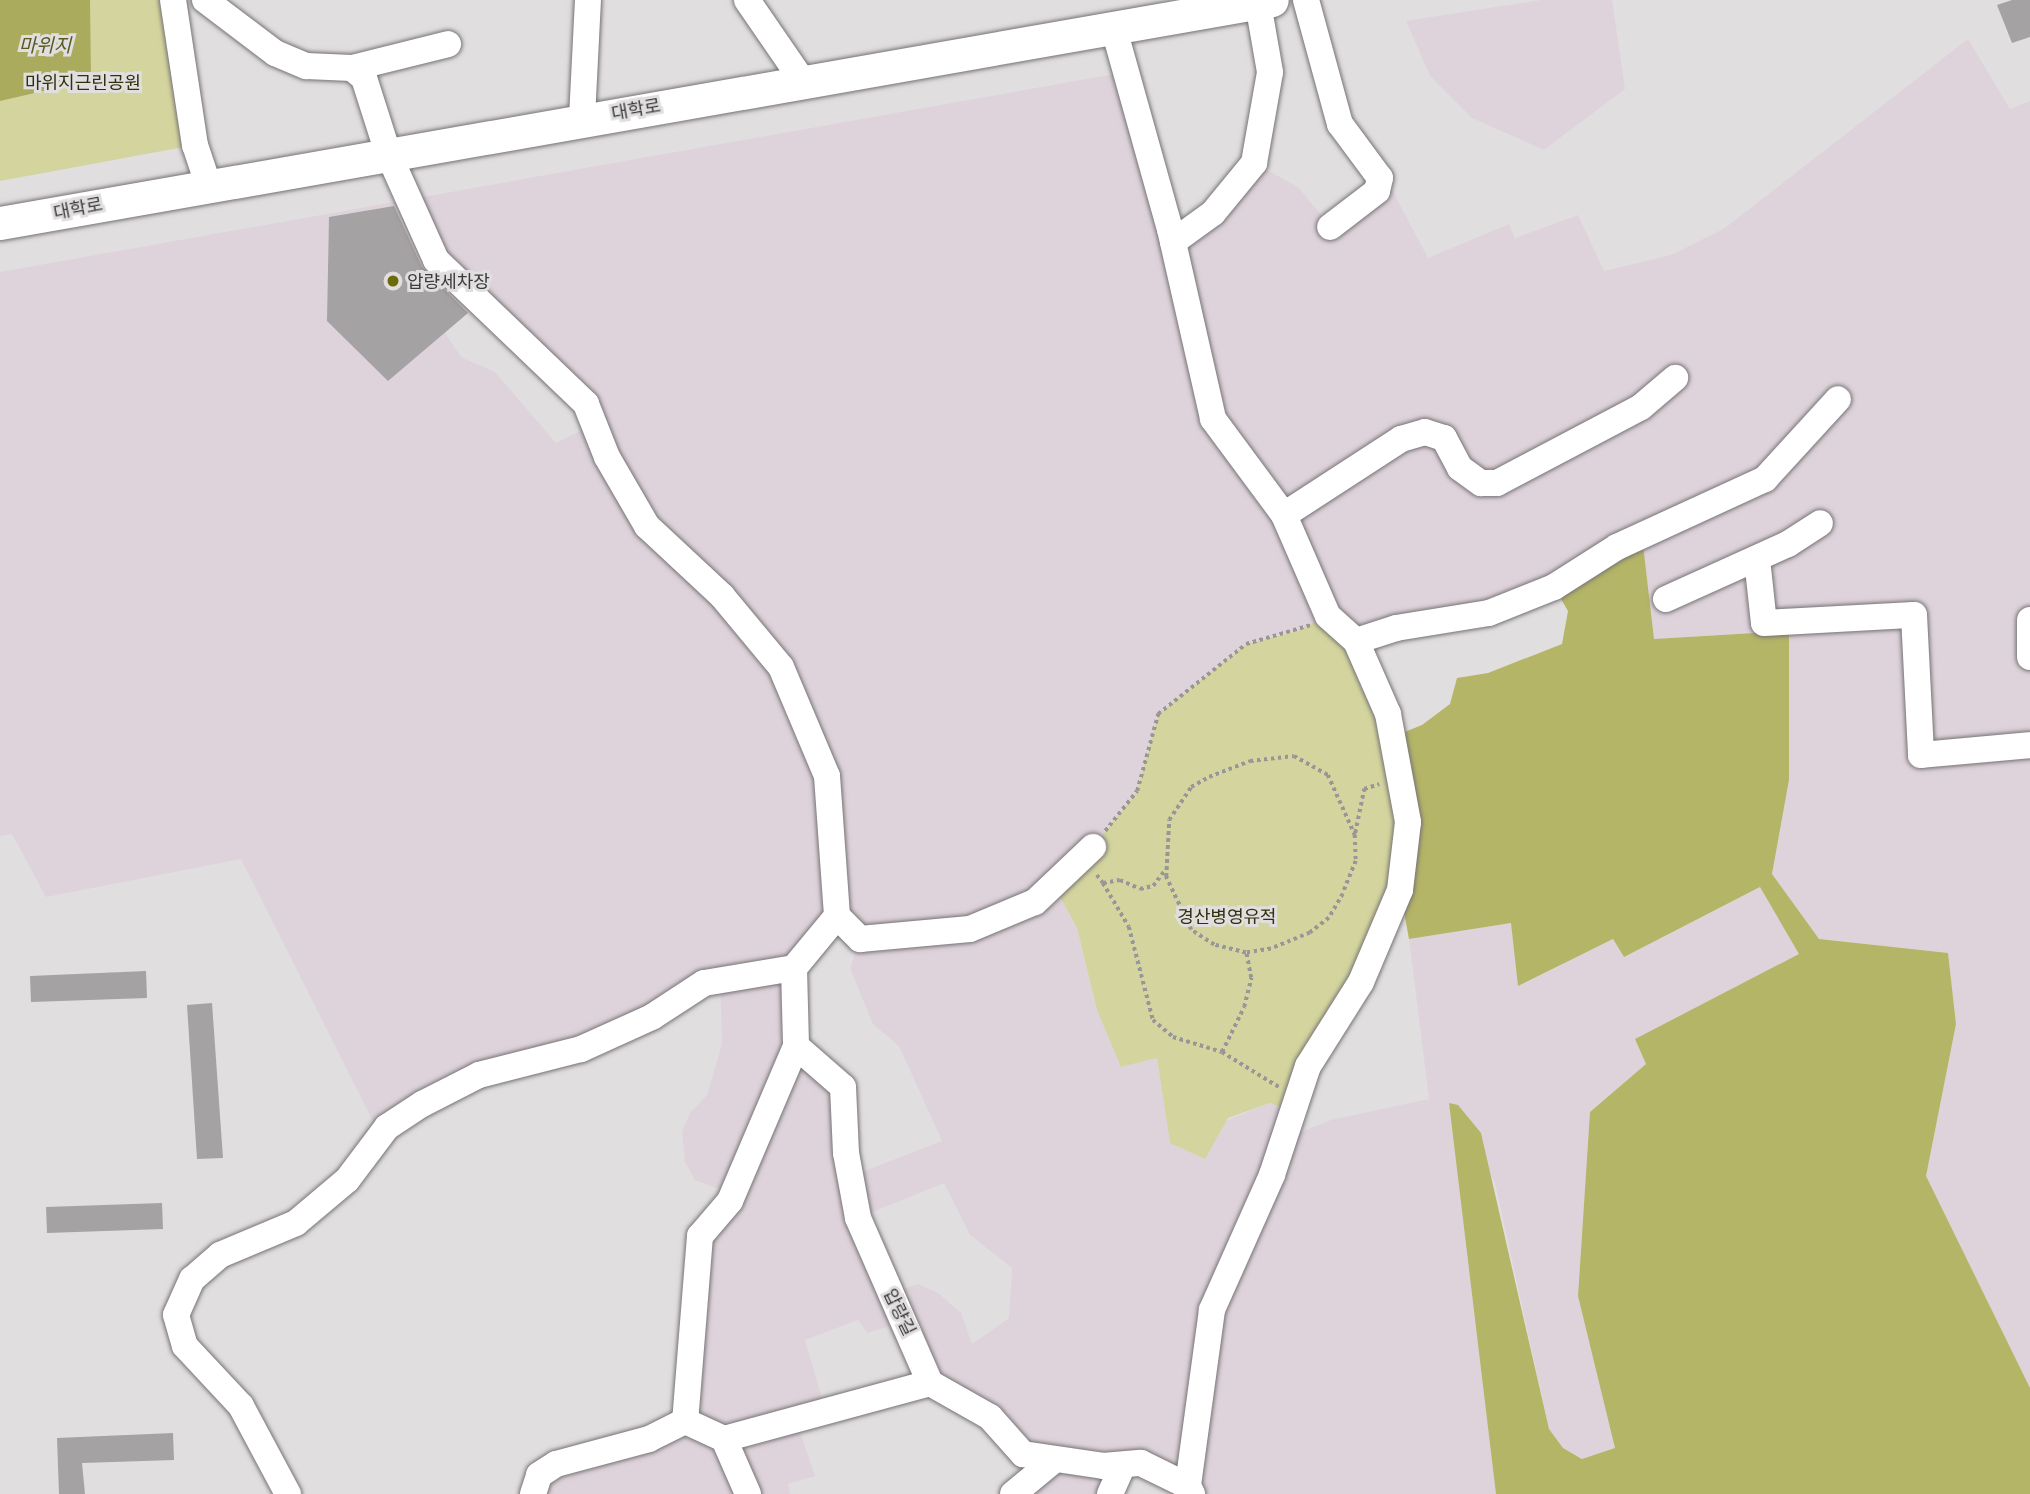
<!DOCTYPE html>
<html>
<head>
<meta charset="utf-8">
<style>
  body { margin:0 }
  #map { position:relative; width:2030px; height:1494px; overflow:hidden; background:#e1dee0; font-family:Barlow,"Noto Sans KR",sans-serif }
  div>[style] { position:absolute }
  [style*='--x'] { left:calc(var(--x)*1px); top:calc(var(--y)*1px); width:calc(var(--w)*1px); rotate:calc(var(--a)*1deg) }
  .built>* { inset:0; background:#ded3da }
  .green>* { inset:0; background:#d4d59e }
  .forest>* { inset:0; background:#b5b567 }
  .water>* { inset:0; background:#abab5d }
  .building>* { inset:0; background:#a5a2a4 }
  .path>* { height:3.5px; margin-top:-1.75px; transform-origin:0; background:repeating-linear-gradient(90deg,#989697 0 3.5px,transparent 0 7px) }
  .roads { filter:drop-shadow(0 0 2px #767375) drop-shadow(0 0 2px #767375) }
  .minor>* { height:26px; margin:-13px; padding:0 13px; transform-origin:13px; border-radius:13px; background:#fff }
  .major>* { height:33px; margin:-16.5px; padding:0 16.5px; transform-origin:16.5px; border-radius:16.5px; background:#fff }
  .dots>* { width:19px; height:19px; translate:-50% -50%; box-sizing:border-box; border:4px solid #e1dee0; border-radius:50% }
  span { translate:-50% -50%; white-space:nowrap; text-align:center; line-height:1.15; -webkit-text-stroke:6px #e1dee0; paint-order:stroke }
  .park-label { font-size:18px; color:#30300d }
  .street-label { font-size:18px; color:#3c3b3b }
  .poi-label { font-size:18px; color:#3c3b3b }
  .left { translate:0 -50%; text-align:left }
  .water-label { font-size:19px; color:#5a5a20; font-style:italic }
</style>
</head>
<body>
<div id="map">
  <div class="built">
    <div style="clip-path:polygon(1541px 0,1612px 0,1625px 89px,1544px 150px,1472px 118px,1430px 76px,1406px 21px)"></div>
    <div style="clip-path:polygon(evenodd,1968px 39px,2010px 109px,2030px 101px,2030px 1388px,1925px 1176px,1956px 1024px,1948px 954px,1819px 939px,1772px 874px,1789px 780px,1789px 631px,1654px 639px,1642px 537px,1554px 587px,1356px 641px,1328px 617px,1297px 631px,1246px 644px,1158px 714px,1137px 791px,1093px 847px,1053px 884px,1077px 928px,1097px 1010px,1122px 1067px,1157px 1057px,1170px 1143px,1270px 1103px,1290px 1111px,1282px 1140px,1331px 1120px,1429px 1099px,1409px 939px,1512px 923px,1518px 986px,1613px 939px,1624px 957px,1761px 887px,1800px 954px,1635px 1039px,1646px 1064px,1590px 1112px,1578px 1295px,1616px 1448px,1583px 1459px,1563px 1448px,1549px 1429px,1495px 1183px,1449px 1104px,1496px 1494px,1193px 1494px,1141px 1463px,1110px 1494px,1013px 1494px,1053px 1460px,930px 1383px,907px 1321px,867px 1333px,858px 1320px,805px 1340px,826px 1412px,796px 1420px,815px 1476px,788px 1484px,790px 1494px,533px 1494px,539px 1475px,685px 1421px,700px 1236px,733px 1194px,695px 1180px,685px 1162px,682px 1132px,690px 1113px,707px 1095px,722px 1044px,720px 979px,525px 1063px,380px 1135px,241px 859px,46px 897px,12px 834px,0 836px,0 272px,1126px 72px,1173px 242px,1254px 163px,1298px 187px,1335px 232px,1391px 188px,1428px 258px,1509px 224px,1515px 238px,1578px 215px,1604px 271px,1671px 255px,1725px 228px,1968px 39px,480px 302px,594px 424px,556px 443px,495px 372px,461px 357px,445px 333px,480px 302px,1968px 39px,837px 916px,860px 939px,850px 968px,873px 1024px,899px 1046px,942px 1141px,849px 1177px,827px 1068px,796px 1046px,794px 968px,837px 916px,1968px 39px,944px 1183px,970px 1235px,1012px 1268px,1009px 1318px,972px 1344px,961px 1313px,938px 1293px,918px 1284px,892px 1293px,858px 1218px,944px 1183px)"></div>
  </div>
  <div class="green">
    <div style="clip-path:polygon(0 0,171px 0,195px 145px,0 181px)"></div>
    <div style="clip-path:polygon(1328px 616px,1388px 714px,1400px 890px,1290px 1111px,1270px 1103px,1228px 1118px,1205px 1159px,1170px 1143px,1157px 1058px,1121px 1067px,1097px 1010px,1077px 928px,1053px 884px,1093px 847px,1137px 791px,1158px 714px,1246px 644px,1297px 631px)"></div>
  </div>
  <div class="forest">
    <div style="clip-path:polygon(1642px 536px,1654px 639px,1789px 631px,1789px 780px,1772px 874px,1819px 939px,1948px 953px,1956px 1024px,1926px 1176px,2030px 1388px,2030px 1494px,1496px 1494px,1449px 1103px,1458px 1105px,1481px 1133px,1549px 1429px,1563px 1448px,1582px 1459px,1615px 1448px,1578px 1296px,1590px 1112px,1646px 1064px,1635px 1039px,1799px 954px,1760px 887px,1624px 957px,1613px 939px,1518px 986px,1511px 923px,1409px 939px,1400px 890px,1392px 737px,1422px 725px,1450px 704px,1457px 678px,1488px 673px,1562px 644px,1568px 611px,1554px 587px)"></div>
  </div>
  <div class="water">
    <div style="clip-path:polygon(0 0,90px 0,91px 80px,0 101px)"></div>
  </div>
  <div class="building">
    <div style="clip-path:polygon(2012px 0,2030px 0,2030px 37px,2012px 43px,1997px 5px)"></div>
    <div style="clip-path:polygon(394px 206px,422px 267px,468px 313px,388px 381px,327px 321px,329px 217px)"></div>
    <div style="clip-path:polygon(146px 971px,147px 998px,31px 1002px,30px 976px)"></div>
    <div style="clip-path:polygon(212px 1003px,223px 1158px,197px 1159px,187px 1005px)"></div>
    <div style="clip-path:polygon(162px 1203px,163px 1229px,47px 1233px,46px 1207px)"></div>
    <div style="clip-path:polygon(173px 1433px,174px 1460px,82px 1463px,85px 1494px,59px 1494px,57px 1438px)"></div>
  </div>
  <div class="path">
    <div style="--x:1294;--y:756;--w:39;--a:29"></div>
    <div style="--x:1328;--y:775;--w:66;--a:65.8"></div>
    <div style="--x:1355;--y:835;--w:26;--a:88"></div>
    <div style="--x:1356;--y:861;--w:35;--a:112"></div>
    <div style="--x:1343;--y:894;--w:28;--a:120"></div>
    <div style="--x:1329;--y:918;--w:24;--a:142"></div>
    <div style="--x:1310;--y:933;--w:42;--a:157.7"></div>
    <div style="--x:1271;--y:949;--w:25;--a:171"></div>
    <div style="--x:1246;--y:953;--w:33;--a:-166"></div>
    <div style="--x:1214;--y:945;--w:27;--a:-147"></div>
    <div style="--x:1191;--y:930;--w:59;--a:-115.3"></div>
    <div style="--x:1166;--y:877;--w:57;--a:-87"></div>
    <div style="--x:1169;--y:820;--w:40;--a:-56"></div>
    <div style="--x:1191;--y:787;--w:21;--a:-29"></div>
    <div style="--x:1209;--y:777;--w:44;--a:-21.3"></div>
    <div style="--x:1250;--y:761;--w:44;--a:-6.5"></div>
    <div style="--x:1105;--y:831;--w:51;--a:-51.3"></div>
    <div style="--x:1137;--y:791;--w:80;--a:-74.7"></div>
    <div style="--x:1158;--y:714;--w:112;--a:-38.5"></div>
    <div style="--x:1246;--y:644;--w:68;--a:-16.3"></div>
    <div style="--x:1355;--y:833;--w:45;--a:-78.4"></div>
    <div style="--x:1364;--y:789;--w:16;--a:-18"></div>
    <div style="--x:1097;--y:875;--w:10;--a:53"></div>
    <div style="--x:1103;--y:883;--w:17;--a:-10"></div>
    <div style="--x:1120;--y:880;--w:22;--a:24"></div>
    <div style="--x:1140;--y:889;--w:13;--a:-13"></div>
    <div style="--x:1153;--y:886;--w:20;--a:-53"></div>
    <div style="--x:1103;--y:883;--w:51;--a:59.4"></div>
    <div style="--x:1129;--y:927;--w:96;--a:75.5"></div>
    <div style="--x:1153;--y:1020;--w:26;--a:40"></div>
    <div style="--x:1173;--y:1037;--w:51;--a:17"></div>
    <div style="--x:1222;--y:1052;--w:67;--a:31.6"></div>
    <div style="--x:1222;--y:1052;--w:50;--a:-63.9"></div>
    <div style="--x:1244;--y:1007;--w:30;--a:-76"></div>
    <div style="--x:1251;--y:978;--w:25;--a:-101"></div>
  </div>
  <div class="roads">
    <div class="minor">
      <div style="--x:173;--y:0;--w:147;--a:81.4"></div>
      <div style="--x:195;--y:145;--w:41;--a:71.6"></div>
      <div style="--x:205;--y:0;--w:88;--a:37.1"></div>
      <div style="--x:275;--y:53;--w:34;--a:23"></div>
      <div style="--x:306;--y:66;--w:46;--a:2.5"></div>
      <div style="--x:352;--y:68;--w:16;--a:40"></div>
      <div style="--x:364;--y:78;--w:79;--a:72.3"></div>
      <div style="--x:388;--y:153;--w:117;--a:65.8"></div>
      <div style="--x:436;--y:260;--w:208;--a:43.8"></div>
      <div style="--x:586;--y:404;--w:57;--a:68.4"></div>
      <div style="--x:607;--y:457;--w:80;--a:59.9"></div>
      <div style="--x:647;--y:526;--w:103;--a:43"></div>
      <div style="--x:722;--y:596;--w:92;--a:50.3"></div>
      <div style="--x:781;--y:667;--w:118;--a:67.1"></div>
      <div style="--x:827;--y:776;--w:140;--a:85.9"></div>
      <div style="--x:837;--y:916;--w:67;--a:129.6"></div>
      <div style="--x:794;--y:968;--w:91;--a:170.5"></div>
      <div style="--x:704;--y:983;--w:62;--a:146.8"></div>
      <div style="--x:652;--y:1017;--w:78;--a:155.7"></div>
      <div style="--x:581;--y:1049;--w:105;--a:165.7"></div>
      <div style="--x:479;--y:1075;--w:64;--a:153"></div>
      <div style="--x:422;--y:1104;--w:42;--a:146.7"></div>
      <div style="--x:387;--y:1127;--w:66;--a:127"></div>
      <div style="--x:347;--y:1180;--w:67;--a:139.9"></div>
      <div style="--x:296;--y:1223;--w:82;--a:157.2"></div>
      <div style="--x:220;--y:1255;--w:37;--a:139"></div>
      <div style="--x:192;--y:1279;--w:39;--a:114"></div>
      <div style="--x:176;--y:1315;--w:32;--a:74"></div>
      <div style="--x:185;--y:1346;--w:82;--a:47"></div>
      <div style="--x:241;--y:1406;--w:100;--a:61.9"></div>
      <div style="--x:747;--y:0;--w:97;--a:55.5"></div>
      <div style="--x:1306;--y:0;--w:129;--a:74.7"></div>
      <div style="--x:1340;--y:124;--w:67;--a:53.5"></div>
      <div style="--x:1380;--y:178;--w:13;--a:103"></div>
      <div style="--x:1377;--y:191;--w:59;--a:142.5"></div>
      <div style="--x:1114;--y:29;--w:208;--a:74.4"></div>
      <div style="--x:1170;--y:229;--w:195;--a:77.2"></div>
      <div style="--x:1213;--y:419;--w:119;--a:53.5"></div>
      <div style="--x:1284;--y:515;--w:110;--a:66.5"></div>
      <div style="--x:1328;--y:616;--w:38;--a:42"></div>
      <div style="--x:1356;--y:641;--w:80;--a:66.3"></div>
      <div style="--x:1388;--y:714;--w:110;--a:79.5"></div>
      <div style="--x:1408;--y:822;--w:68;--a:96.7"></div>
      <div style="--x:1400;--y:890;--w:100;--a:113"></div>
      <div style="--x:1361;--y:982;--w:99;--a:122.2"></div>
      <div style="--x:1308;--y:1066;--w:115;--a:108.3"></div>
      <div style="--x:1272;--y:1175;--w:148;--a:114"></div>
      <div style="--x:1212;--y:1310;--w:178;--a:97.8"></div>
      <div style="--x:352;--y:68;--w:99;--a:-14"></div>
      <div style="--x:582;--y:118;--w:118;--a:-87.1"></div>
      <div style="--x:1173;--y:242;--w:49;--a:-35.9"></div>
      <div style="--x:1213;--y:213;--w:65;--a:-50.6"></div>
      <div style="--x:1254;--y:163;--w:92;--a:-80"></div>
      <div style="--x:1270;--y:72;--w:70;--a:-99.9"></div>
      <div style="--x:1284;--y:515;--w:140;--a:-33"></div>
      <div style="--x:1401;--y:439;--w:25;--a:-16"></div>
      <div style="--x:1425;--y:432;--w:20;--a:18"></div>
      <div style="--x:1444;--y:438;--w:34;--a:62"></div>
      <div style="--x:1460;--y:468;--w:26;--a:36"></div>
      <div style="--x:1481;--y:483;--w:16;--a:0"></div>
      <div style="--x:1497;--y:483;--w:163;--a:-27.8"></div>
      <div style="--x:1641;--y:407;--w:45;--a:-40.5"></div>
      <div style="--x:1757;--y:559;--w:64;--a:83.8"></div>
      <div style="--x:1764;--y:623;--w:150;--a:-3.1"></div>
      <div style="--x:1914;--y:615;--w:140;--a:87.1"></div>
      <div style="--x:1921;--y:755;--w:109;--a:-5.2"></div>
      <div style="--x:1666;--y:599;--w:134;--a:-24.3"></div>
      <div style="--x:1788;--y:544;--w:38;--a:-33"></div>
      <div style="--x:2030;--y:620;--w:37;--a:90"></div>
      <div style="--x:1356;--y:641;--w:42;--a:-18"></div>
      <div style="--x:1396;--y:628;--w:94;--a:-9.2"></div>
      <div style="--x:1489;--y:613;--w:70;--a:-21.8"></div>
      <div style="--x:1554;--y:587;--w:75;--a:-32.4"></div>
      <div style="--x:1617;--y:547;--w:163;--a:-24.7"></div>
      <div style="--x:1765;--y:479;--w:108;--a:-47.6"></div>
      <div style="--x:837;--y:916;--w:33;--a:45"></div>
      <div style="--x:860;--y:939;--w:110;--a:-5.2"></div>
      <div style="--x:970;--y:929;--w:70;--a:-22.6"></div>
      <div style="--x:1035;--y:902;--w:80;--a:-43.5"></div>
      <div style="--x:794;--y:968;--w:78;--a:88.5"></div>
      <div style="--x:796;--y:1046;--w:168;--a:113.1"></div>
      <div style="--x:730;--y:1201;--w:46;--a:130.6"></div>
      <div style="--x:700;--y:1236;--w:186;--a:94.6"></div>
      <div style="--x:685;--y:1421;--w:43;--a:24.8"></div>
      <div style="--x:724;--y:1439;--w:213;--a:-15.2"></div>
      <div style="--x:796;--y:1046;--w:62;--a:41.1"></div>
      <div style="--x:843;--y:1087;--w:66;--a:87.4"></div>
      <div style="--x:846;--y:1153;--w:66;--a:79.5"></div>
      <div style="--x:858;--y:1218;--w:180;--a:66.4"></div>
      <div style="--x:930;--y:1383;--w:69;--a:29.5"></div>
      <div style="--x:990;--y:1417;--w:50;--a:48.3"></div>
      <div style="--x:1023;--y:1454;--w:81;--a:8.5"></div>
      <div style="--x:1103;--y:1466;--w:38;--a:-5"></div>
      <div style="--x:1141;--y:1463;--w:52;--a:26.1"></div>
      <div style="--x:1188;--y:1486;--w:9;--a:63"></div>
      <div style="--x:724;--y:1439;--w:60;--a:66.4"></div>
      <div style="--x:533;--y:1494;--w:20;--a:-72"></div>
      <div style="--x:539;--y:1475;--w:20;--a:-33"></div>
      <div style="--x:556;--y:1464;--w:96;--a:-15"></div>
      <div style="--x:649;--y:1439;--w:40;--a:-26.6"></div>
      <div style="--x:1013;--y:1494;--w:53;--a:-39.7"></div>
      <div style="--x:1110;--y:1494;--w:32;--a:-66"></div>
    </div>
    <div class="major">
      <div style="--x:0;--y:223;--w:1291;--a:-9.94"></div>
    </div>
  </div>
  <div class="dots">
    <div style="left:393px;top:281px;background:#6c6b08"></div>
  </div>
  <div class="park-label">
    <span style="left:83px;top:82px">마위지근린공원</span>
    <span style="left:1227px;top:916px">경산병영유적</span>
  </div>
  <div class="street-label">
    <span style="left:636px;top:109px;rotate:-10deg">대학로</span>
    <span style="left:78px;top:208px;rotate:-11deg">대학로</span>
    <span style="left:900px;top:1312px;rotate:64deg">압량길</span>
  </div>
  <div class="poi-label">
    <span class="left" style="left:407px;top:281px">압량세차장</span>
  </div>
  <div class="water-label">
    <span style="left:45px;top:45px">마위지</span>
  </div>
</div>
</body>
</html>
